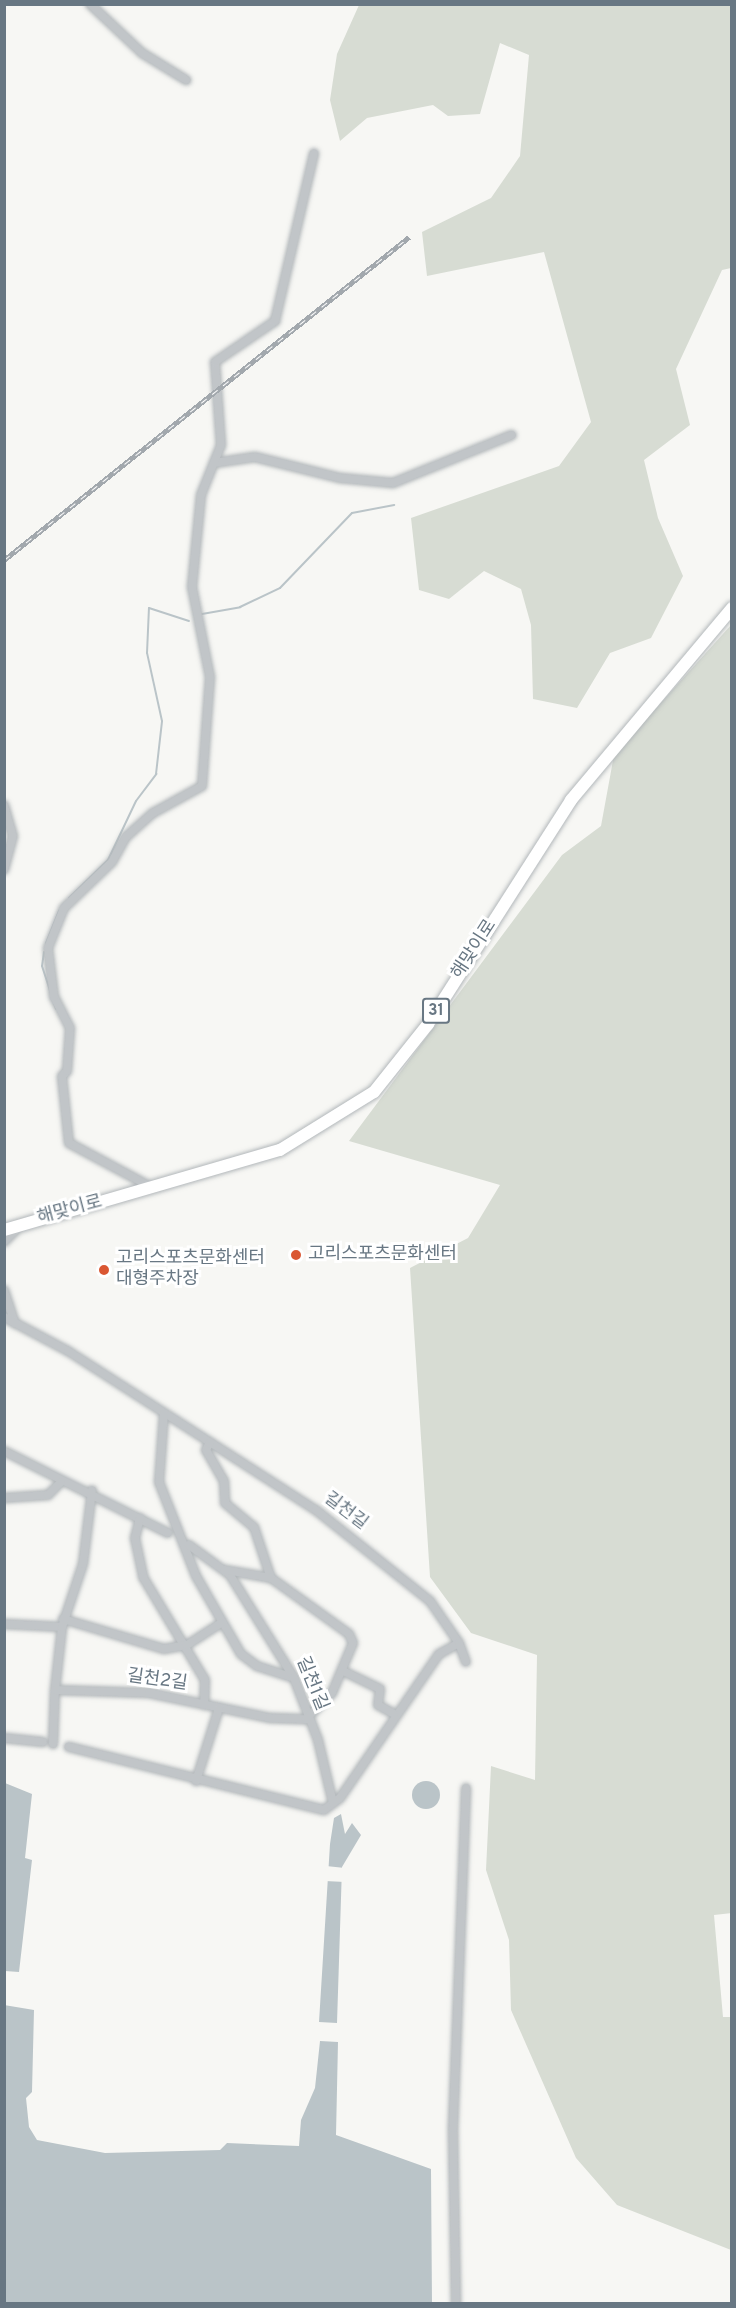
<!DOCTYPE html>
<html>
<head>
<meta charset="utf-8">
<style>
  body { margin:0 }
  #map { position:relative; width:736px; height:2308px; overflow:hidden; background:#f7f7f4; font-family:Overpass,"Noto Sans KR",sans-serif }
  div>[style] { position:absolute }
  [style*='--x'] { left:calc(var(--x)*1px); top:calc(var(--y)*1px); width:calc(var(--w)*1px); rotate:calc(var(--a)*1deg) }
  .green>* { inset:0; background:#d7dcd3 }
  .water>* { inset:0; background:#bac4c8 }
  .round { border-radius:50% }
  .pier>* { inset:0; background:#f7f7f4 }
  .stream>* { height:2px; margin:-1px; padding:0 1px; transform-origin:1px; border-radius:1px; background:#bac4c8 }
  .roads { filter:drop-shadow(0 0 2px #b2b7ba) drop-shadow(0 0 2px #b2b7ba) }
  .minor>* { height:8px; margin:-4px; padding:0 4px; transform-origin:4px; border-radius:4px; background:#c1c5c8 }
  .primary>* { height:12px; margin:-6px; padding:0 6px; transform-origin:6px; border-radius:6px; background:#fff }
  .rail>* { height:4.5px; margin-top:-2.25px; transform-origin:0; background:repeating-linear-gradient(90deg,#fff 0 7px,#a2a8ad 0 14px); box-sizing:border-box; border-block:2px solid #a2a8ad }
  .dots>* { width:16px; height:16px; translate:-50% -50%; box-sizing:border-box; border:3px solid #fff; border-radius:50% }
  span { translate:-50% -50%; white-space:nowrap; text-align:center; line-height:1.15; -webkit-text-stroke:6px #fff; paint-order:stroke }
  .shield-label span { padding:2px 4px; background:#fff; border:2px solid; border-radius:4px; -webkit-text-stroke-width:0 }
  .shield-label { font-size:16px; color:#687783; font-weight:700 }
  .street-label { font-size:18px; color:#687783 }
  .poi-label { font-size:18px; color:#687783 }
  .left { translate:0 -50%; text-align:left }
  .frame { position:absolute; inset:0; border:6px solid #687783; pointer-events:none }
</style>
</head>
<body>
<div id="map">
  <div class="green">
    <div style="clip-path:polygon(359px 5px,731px 5px,731px 268px,722px 270px,676px 369px,690px 425px,644px 460px,658px 518px,683px 576px,651px 638px,610px 653px,577px 708px,533px 699px,531px 625px,521px 589px,484px 571px,449px 599px,419px 590px,411px 518px,559px 466px,591px 422px,544px 252px,427px 276px,422px 232px,491px 198px,520px 156px,529px 55px,500px 43px,480px 114px,448px 116px,433px 105px,367px 118px,340px 141px,330px 100px,337px 54px)"></div>
    <div style="clip-path:polygon(731px 625px,732px 1913px,714px 1915px,723px 2017px,731px 2017px,731px 2250px,617px 2205px,576px 2158px,511px 2010px,509px 1940px,486px 1870px,491px 1766px,535px 1780px,537px 1655px,471px 1633px,430px 1577px,410px 1268px,468px 1238px,500px 1185px,349px 1141px,562px 855px,601px 826px,614px 755px)"></div>
  </div>
  <div class="water">
    <div class="round" style="left:412px;top:1781px;width:28px;height:28px"></div>
    <div style="clip-path:polygon(5px 1783px,32px 1794px,25px 1858px,32px 1860px,19px 1972px,5px 1971px)"></div>
    <div style="clip-path:polygon(341px 1814px,345px 1834px,352px 1823px,361px 1835px,342px 1867px,337px 2023px,319px 2022px,330px 1844px,334px 1818px)"></div>
    <div style="clip-path:polygon(4px 2005px,34px 2010px,32px 2092px,26px 2098px,29px 2127px,37px 2140px,105px 2153px,220px 2150px,227px 2143px,299px 2146px,301px 2120px,315px 2088px,320px 2041px,338px 2042px,336px 2135px,431px 2169px,432px 2303px,5px 2303px)"></div>
  </div>
  <div class="pier">
    <div style="clip-path:polygon(326px 1866px,345px 1868px,345px 1882px,325px 1881px)"></div>
  </div>
  <div class="stream">
    <div style="--x:202;--y:614;--w:39;--a:-10"></div>
    <div style="--x:240;--y:607;--w:44;--a:-25.4"></div>
    <div style="--x:280;--y:588;--w:104;--a:-46.2"></div>
    <div style="--x:352;--y:513;--w:43;--a:-10.8"></div>
    <div style="--x:69;--y:898;--w:54;--a:-44.3"></div>
    <div style="--x:108;--y:860;--w:65;--a:-64.6"></div>
    <div style="--x:136;--y:801;--w:34;--a:-53"></div>
    <div style="--x:156;--y:774;--w:53;--a:-83.5"></div>
    <div style="--x:162;--y:721;--w:70;--a:-102.4"></div>
    <div style="--x:147;--y:653;--w:45;--a:-87.5"></div>
    <div style="--x:149;--y:608;--w:42;--a:18"></div>
    <div style="--x:46;--y:943;--w:35;--a:-68"></div>
    <div style="--x:44;--y:952;--w:14;--a:98"></div>
    <div style="--x:42;--y:966;--w:45;--a:72"></div>
  </div>
  <div class="roads">
    <div class="minor">
      <div style="--x:90;--y:4;--w:71;--a:43.3"></div>
      <div style="--x:142;--y:53;--w:52;--a:31.5"></div>
      <div style="--x:214;--y:463;--w:41;--a:-8.3"></div>
      <div style="--x:255;--y:457;--w:88;--a:13.9"></div>
      <div style="--x:340;--y:478;--w:53;--a:5.4"></div>
      <div style="--x:393;--y:483;--w:128;--a:-22"></div>
      <div style="--x:4;--y:805;--w:32;--a:74"></div>
      <div style="--x:13;--y:836;--w:35;--a:105"></div>
      <div style="--x:153;--y:1188;--w:95;--a:-151.8"></div>
      <div style="--x:69;--y:1143;--w:67;--a:-96"></div>
      <div style="--x:62;--y:1076;--w:7;--a:-45"></div>
      <div style="--x:67;--y:1071;--w:43;--a:-86"></div>
      <div style="--x:70;--y:1028;--w:35;--a:-117"></div>
      <div style="--x:54;--y:997;--w:49;--a:-97"></div>
      <div style="--x:48;--y:948;--w:43;--a:-68.2"></div>
      <div style="--x:64;--y:908;--w:66;--a:-43.8"></div>
      <div style="--x:112;--y:862;--w:29;--a:-61"></div>
      <div style="--x:126;--y:837;--w:36;--a:-42"></div>
      <div style="--x:153;--y:813;--w:56;--a:-28.9"></div>
      <div style="--x:202;--y:786;--w:109;--a:-85.8"></div>
      <div style="--x:210;--y:677;--w:92;--a:-101.3"></div>
      <div style="--x:192;--y:587;--w:92;--a:-84.4"></div>
      <div style="--x:201;--y:495;--w:54;--a:-68.2"></div>
      <div style="--x:221;--y:445;--w:83;--a:-94.1"></div>
      <div style="--x:215;--y:362;--w:73;--a:-34.3"></div>
      <div style="--x:275;--y:321;--w:172;--a:-76.9"></div>
      <div style="--x:4;--y:1242;--w:21;--a:-45"></div>
      <div style="--x:4;--y:1290;--w:35;--a:72"></div>
      <div style="--x:4;--y:1317;--w:72;--a:28"></div>
      <div style="--x:68;--y:1351;--w:295;--a:32.7"></div>
      <div style="--x:316;--y:1510;--w:146;--a:38.6"></div>
      <div style="--x:430;--y:1601;--w:51;--a:55.4"></div>
      <div style="--x:459;--y:1643;--w:23;--a:151"></div>
      <div style="--x:439;--y:1654;--w:175;--a:124.5"></div>
      <div style="--x:340;--y:1798;--w:20;--a:143"></div>
      <div style="--x:324;--y:1810;--w:263;--a:-166.1"></div>
      <div style="--x:164;--y:1413;--w:69;--a:94.1"></div>
      <div style="--x:159;--y:1482;--w:101;--a:68.5"></div>
      <div style="--x:196;--y:1576;--w:90;--a:60"></div>
      <div style="--x:241;--y:1654;--w:20;--a:37"></div>
      <div style="--x:257;--y:1666;--w:39;--a:18"></div>
      <div style="--x:210;--y:1442;--w:9;--a:117"></div>
      <div style="--x:206;--y:1450;--w:36;--a:60"></div>
      <div style="--x:224;--y:1481;--w:22;--a:87"></div>
      <div style="--x:225;--y:1503;--w:38;--a:40"></div>
      <div style="--x:254;--y:1527;--w:54;--a:71.6"></div>
      <div style="--x:4;--y:1451;--w:183;--a:26.6"></div>
      <div style="--x:4;--y:1498;--w:44;--a:-3.9"></div>
      <div style="--x:48;--y:1495;--w:18;--a:-45"></div>
      <div style="--x:140;--y:1518;--w:21;--a:104"></div>
      <div style="--x:135;--y:1538;--w:40;--a:78"></div>
      <div style="--x:143;--y:1577;--w:120;--a:59"></div>
      <div style="--x:205;--y:1680;--w:25;--a:92"></div>
      <div style="--x:189;--y:1545;--w:51;--a:36.2"></div>
      <div style="--x:230;--y:1575;--w:121;--a:58.1"></div>
      <div style="--x:294;--y:1678;--w:66;--a:68.8"></div>
      <div style="--x:318;--y:1740;--w:65;--a:76.6"></div>
      <div style="--x:63;--y:1619;--w:105;--a:16.5"></div>
      <div style="--x:164;--y:1649;--w:23;--a:-10"></div>
      <div style="--x:187;--y:1645;--w:40;--a:-32.9"></div>
      <div style="--x:4;--y:1624;--w:58;--a:3"></div>
      <div style="--x:62;--y:1627;--w:63;--a:96.3"></div>
      <div style="--x:62;--y:1627;--w:66;--a:-71.6"></div>
      <div style="--x:83;--y:1564;--w:74;--a:-83"></div>
      <div style="--x:459;--y:1643;--w:20;--a:70"></div>
      <div style="--x:343;--y:1671;--w:41;--a:25.9"></div>
      <div style="--x:380;--y:1689;--w:16;--a:97"></div>
      <div style="--x:378;--y:1705;--w:18;--a:29"></div>
      <div style="--x:4;--y:1738;--w:39;--a:6"></div>
      <div style="--x:53;--y:1744;--w:54;--a:-87.9"></div>
      <div style="--x:55;--y:1690;--w:94;--a:1.8"></div>
      <div style="--x:149;--y:1693;--w:124;--a:11.7"></div>
      <div style="--x:270;--y:1718;--w:36;--a:2"></div>
      <div style="--x:306;--y:1719;--w:37;--a:-45"></div>
      <div style="--x:332;--y:1693;--w:54;--a:-67.2"></div>
      <div style="--x:353;--y:1643;--w:10;--a:-114"></div>
      <div style="--x:349;--y:1634;--w:96;--a:-144.3"></div>
      <div style="--x:271;--y:1578;--w:47;--a:-170.1"></div>
      <div style="--x:196;--y:1781;--w:77;--a:-72.5"></div>
      <div style="--x:456;--y:2304;--w:176;--a:-91"></div>
      <div style="--x:453;--y:2128;--w:340;--a:-87.8"></div>
    </div>
    <div class="primary">
      <div style="--x:4;--y:1230;--w:287;--a:-16.2"></div>
      <div style="--x:280;--y:1150;--w:110;--a:-31.7"></div>
      <div style="--x:374;--y:1092;--w:87;--a:-51.5"></div>
      <div style="--x:428;--y:1024;--w:266;--a:-57.4"></div>
      <div style="--x:571;--y:800;--w:251;--a:-50"></div>
    </div>
  </div>
  <div class="rail">
    <div style="--x:4;--y:560;--w:518;--a:-38.57"></div>
  </div>
  <div class="dots">
    <div style="left:296px;top:1255px;background:#da5732"></div>
    <div style="left:104px;top:1270px;background:#da5732"></div>
  </div>
  <div class="shield-label">
    <span style="left:436px;top:1011px">31</span>
  </div>
  <div class="street-label">
    <span style="left:475px;top:950px;rotate:-57deg">해맞이로</span>
    <span style="left:70px;top:1211px;rotate:-15deg">해맞이로</span>
    <span style="left:345px;top:1512px;rotate:37deg">길천길</span>
    <span style="left:157px;top:1681px;rotate:8deg">길천2길</span>
    <span style="left:311px;top:1684px;rotate:68deg">길천1길</span>
  </div>
  <div class="poi-label">
    <span class="left" style="left:308px;top:1255px">고리스포츠문화센터</span>
    <span class="left" style="left:116px;top:1270px">고리스포츠문화센터<br>대형주차장</span>
  </div>
  <div class="frame"></div>
</div>
</body>
</html>
